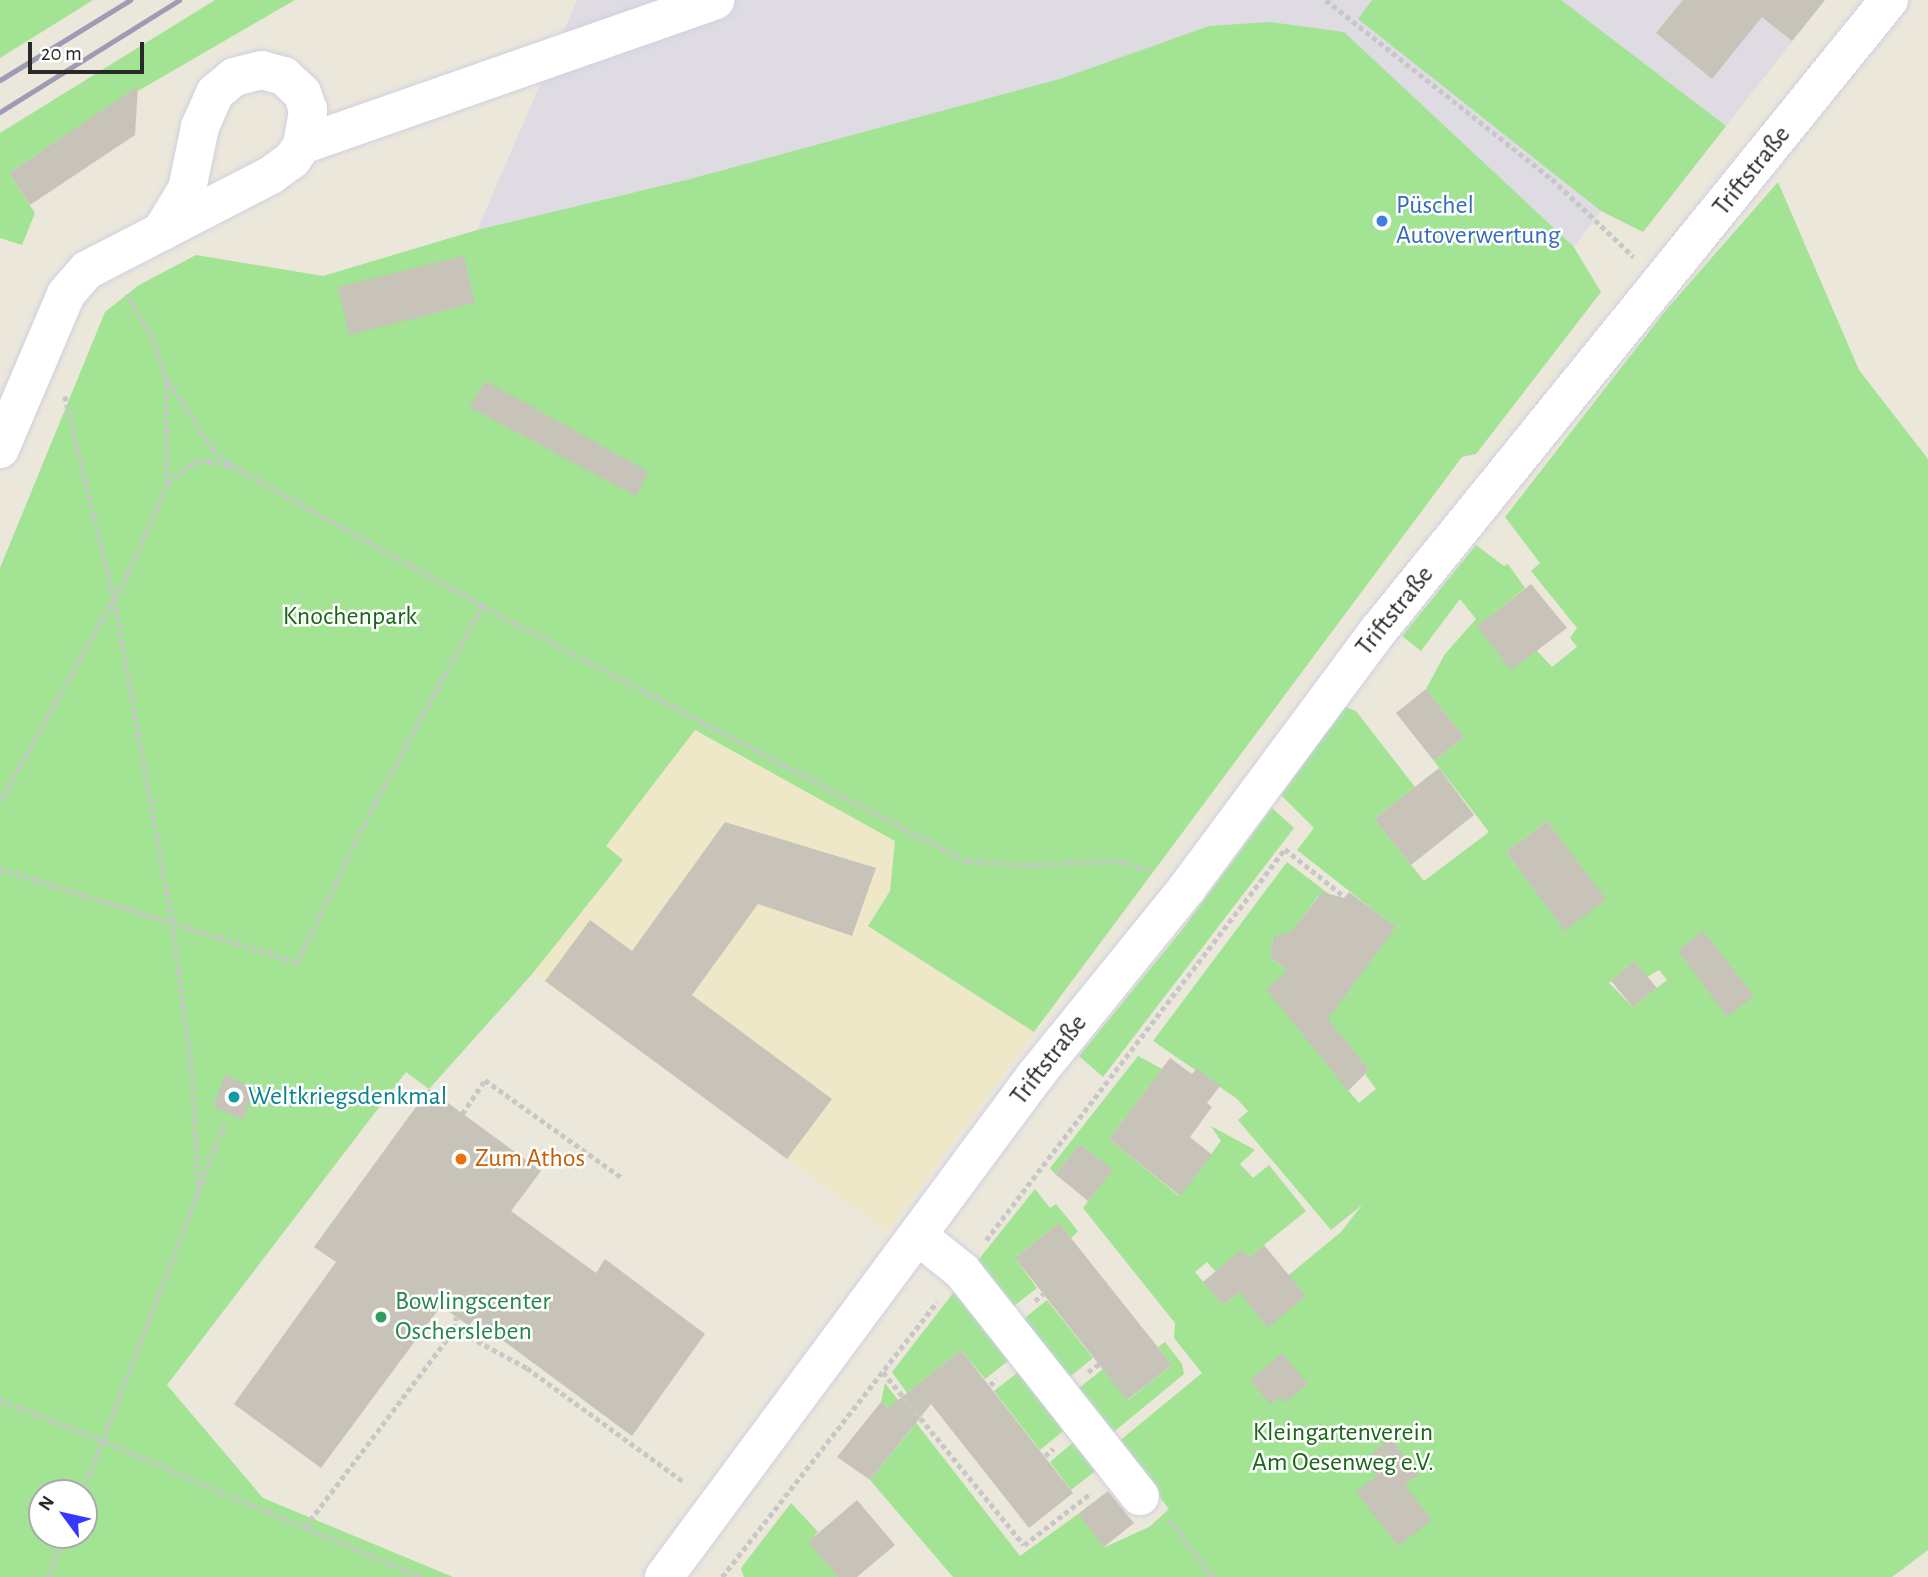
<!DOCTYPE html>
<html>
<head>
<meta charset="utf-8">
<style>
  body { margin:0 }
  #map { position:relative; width:1928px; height:1577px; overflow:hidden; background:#ebe7da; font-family:"Alegreya Sans",sans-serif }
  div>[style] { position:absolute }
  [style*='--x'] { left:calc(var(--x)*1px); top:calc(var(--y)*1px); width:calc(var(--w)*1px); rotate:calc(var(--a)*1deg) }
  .industrial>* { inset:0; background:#dfdbe3 }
  .education>* { inset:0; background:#eee8c8 }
  .green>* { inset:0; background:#a2e494 }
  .building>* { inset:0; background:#c7c3b9 }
  .path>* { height:4.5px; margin-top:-2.25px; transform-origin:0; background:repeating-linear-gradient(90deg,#c7c7c7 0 5px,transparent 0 8.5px) }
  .roads { filter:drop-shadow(0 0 2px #cfcfe2) drop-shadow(0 0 2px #cfcfe2) }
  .minor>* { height:38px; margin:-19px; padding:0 19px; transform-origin:19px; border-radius:19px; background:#fff }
  .rail>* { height:5px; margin:-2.5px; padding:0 2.5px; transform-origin:2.5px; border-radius:2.5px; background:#9d9cb4 }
  .dots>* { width:19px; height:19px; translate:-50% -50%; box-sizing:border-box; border:4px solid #fff; border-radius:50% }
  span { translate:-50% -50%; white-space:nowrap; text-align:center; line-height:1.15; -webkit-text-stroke:5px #fff; paint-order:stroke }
  .street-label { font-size:26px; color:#292929 }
  .shop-label { font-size:26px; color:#366cbe }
  .left { translate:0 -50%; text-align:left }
  .park-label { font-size:26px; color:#1a6618 }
  .culture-label { font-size:26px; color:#0d838f }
  .food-label { font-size:26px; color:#c56008 }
  .leisure-label { font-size:26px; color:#27864d }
  .north { position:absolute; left:28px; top:1479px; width:70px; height:70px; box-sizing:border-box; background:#fff; border:2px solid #a9a9a9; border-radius:50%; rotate:303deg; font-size:19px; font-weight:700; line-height:28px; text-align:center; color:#292929 }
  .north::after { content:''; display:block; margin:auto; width:24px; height:32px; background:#3437fe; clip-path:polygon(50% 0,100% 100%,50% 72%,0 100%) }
  .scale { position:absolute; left:28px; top:42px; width:116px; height:32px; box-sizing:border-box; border:4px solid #292929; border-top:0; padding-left:9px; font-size:21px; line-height:24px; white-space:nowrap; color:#292929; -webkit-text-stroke:5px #fff; paint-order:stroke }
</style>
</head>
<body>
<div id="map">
  <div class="industrial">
    <div style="clip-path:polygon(577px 0,1825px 0,1643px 232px,1601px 211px,1574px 247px,1601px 292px,1476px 454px,690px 179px,477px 230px)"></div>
  </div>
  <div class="education">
    <div style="clip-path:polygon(694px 729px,896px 841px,890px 891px,868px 926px,1034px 1032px,887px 1232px,533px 973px,623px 860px,606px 846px)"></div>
  </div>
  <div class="green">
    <div style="clip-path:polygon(0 0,93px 0,0 58px)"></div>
    <div style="clip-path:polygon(215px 0,295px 0,138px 91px,136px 88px,9px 173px,35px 213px,22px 245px,0 238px,0 133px)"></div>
    <div style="clip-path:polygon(1372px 0,1561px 0,1726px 126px,1643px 232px,1601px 211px,1358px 19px)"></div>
    <div style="clip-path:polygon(evenodd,1270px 22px,1344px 32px,1573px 246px,1601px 292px,1476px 454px,1462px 457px,1034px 1032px,868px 926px,890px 891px,895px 841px,695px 730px,606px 846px,623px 860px,533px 973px,429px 1089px,406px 1072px,167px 1385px,263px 1498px,453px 1577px,0 1577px,0 568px,105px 312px,139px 285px,196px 255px,323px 276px,477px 230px,690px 179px,1063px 78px,1209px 26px,1270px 22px,42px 1493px,84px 1493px,84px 1535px,42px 1535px,42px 1493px)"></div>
    <div style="clip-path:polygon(evenodd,1778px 182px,1859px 370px,1928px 459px,1928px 1550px,1892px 1577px,953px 1577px,870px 1480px,913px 1427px,881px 1402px,885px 1383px,1020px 1556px,1078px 1514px,1105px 1547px,1149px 1527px,1169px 1509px,1117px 1443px,1202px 1373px,1174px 1338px,1175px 1323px,1083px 1208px,1112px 1170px,1080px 1144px,1055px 1174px,1050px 1168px,1138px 1056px,1162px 1069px,1109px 1139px,1179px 1196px,1221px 1141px,1211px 1126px,1255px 1150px,1240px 1164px,1253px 1178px,1269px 1165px,1306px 1211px,1249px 1257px,1216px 1272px,1207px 1262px,1195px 1272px,1223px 1305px,1241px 1290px,1256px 1302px,1341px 1232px,1362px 1205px,1331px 1230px,1238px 1120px,1248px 1111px,1236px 1098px,1153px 1041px,1287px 862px,1329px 894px,1319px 895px,1290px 934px,1273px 939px,1271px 958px,1333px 1006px,1395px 927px,1297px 850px,1314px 828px,1281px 795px,1345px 707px,1356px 711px,1415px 787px,1374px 819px,1424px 881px,1489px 832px,1434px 761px,1464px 737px,1426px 689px,1445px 654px,1476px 619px,1460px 599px,1421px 651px,1402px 636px,1476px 545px,1504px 566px,1508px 564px,1525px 588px,1478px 626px,1537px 651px,1552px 667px,1577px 647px,1570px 638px,1577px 628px,1531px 571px,1540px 563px,1505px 517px,1666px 310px,1778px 182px,1547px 821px,1605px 899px,1565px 930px,1506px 852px,1547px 821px,1778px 182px,1634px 961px,1647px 977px,1659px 970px,1667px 980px,1633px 1007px,1609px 983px,1634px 961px,1778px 182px,1324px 1015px,1369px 1070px,1365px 1074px,1376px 1089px,1359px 1103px,1347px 1089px,1324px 1015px)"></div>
    <div style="clip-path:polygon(1272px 808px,1294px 828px,1103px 1077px,1079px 1056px,1181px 931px)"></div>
    <div style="clip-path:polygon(1035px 1189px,1050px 1208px,1056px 1204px,1078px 1231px,1071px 1238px,1059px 1223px,1015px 1258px,1037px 1288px,1010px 1309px,975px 1264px)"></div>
    <div style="clip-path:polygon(957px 1288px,1012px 1358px,985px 1379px,961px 1350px,907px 1393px,892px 1372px)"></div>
    <div style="clip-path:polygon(1047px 1300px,1093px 1358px,1066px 1380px,1020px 1322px)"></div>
    <div style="clip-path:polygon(1165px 1342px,1182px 1364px,1184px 1374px,1110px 1435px,1075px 1391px,1103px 1369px,1128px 1400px,1172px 1365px,1158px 1347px)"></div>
    <div style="clip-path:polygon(1021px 1370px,1068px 1427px,1040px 1450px,994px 1391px)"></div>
    <div style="clip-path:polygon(1076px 1440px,1099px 1468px,1071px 1490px,1050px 1462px)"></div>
    <div style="clip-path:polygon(791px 1503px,818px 1532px,809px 1542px,838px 1577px,744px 1577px,741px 1568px)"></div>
  </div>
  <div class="building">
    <div style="clip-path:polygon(1683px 0,1825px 0,1792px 41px,1762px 17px,1712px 79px,1656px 33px)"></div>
    <div style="clip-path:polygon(138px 86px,135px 135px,30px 205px,9px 173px)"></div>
    <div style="clip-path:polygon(464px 256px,475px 303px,349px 335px,338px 287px)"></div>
    <div style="clip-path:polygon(486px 381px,649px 472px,636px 496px,469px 407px)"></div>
    <div style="clip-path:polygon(1531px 584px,1567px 628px,1511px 670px,1477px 626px)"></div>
    <div style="clip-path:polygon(1426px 689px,1464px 737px,1434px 761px,1396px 713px)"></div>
    <div style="clip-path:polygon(1439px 768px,1474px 815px,1411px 865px,1374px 819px)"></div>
    <div style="clip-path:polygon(1547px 821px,1606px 899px,1565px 931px,1506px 852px)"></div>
    <div style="clip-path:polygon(725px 822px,876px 868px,852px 936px,758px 904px,692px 995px,832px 1099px,787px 1159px,545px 981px,590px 920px,632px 951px)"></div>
    <div style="clip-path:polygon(1322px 892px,1344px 898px,1349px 892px,1396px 927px,1328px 1019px,1369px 1070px,1348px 1091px,1266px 989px,1288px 971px,1270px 957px,1274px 936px,1291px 932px)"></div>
    <div style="clip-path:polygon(1703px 931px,1754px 996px,1727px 1017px,1678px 951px)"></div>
    <div style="clip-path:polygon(1634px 961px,1657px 988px,1633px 1007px,1611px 981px)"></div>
    <div style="clip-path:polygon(1170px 1058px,1192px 1074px,1197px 1068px,1220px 1086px,1207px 1103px,1212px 1107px,1190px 1137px,1212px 1155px,1180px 1196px,1109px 1139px)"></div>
    <div style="clip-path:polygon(225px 1075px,254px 1088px,243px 1120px,213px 1106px)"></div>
    <div style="clip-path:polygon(429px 1089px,541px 1171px,511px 1211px,596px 1273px,605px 1259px,705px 1334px,632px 1436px,474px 1319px,469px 1326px,441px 1306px,321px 1468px,234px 1404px,336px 1262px,314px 1247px)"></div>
    <div style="clip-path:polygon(1080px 1144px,1113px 1170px,1088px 1201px,1055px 1174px)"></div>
    <div style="clip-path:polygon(1059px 1223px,1172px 1365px,1127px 1400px,1015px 1258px)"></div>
    <div style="clip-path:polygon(1264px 1245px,1306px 1296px,1268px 1328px,1239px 1292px,1223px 1305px,1203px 1282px,1242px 1249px,1249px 1257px)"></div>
    <div style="clip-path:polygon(961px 1350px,1073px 1493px,1029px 1528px,931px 1404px,870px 1480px,837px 1457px,881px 1402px,888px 1408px)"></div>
    <div style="clip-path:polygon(1282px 1353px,1308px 1384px,1285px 1403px,1280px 1397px,1270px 1404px,1250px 1380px)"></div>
    <div style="clip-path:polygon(1390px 1438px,1419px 1474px,1405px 1485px,1432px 1520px,1398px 1546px,1356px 1492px,1377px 1476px,1365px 1460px)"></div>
    <div style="clip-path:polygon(1108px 1491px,1134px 1523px,1104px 1547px,1078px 1514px)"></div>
    <div style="clip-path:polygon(857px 1500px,895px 1545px,857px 1577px,838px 1577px,808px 1542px)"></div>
  </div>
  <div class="path">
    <div style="--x:1326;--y:0;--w:288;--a:38.4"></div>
    <div style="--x:1552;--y:179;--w:113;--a:43.6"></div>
    <div style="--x:65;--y:396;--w:208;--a:76.4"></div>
    <div style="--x:114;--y:598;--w:327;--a:79.8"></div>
    <div style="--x:172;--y:920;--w:151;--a:82.4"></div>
    <div style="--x:192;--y:1070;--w:121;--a:86.7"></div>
    <div style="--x:168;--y:483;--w:31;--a:-40"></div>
    <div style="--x:192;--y:463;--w:16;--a:-11"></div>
    <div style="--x:208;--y:460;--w:24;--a:17"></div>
    <div style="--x:482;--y:606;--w:547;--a:27.78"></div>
    <div style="--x:966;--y:861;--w:60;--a:3.8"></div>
    <div style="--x:1026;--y:865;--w:94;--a:-2.4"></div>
    <div style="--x:1120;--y:861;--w:33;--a:18"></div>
    <div style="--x:0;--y:801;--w:258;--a:-60.6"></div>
    <div style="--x:127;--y:576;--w:100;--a:-66.5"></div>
    <div style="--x:167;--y:484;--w:105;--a:-90.5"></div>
    <div style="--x:166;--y:379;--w:42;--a:-108"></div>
    <div style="--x:153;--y:339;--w:52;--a:-121"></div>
    <div style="--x:0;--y:869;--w:311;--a:17.4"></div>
    <div style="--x:297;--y:962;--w:177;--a:-63.9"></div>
    <div style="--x:375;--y:803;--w:224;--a:-61.5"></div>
    <div style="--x:482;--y:606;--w:283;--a:-150.8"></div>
    <div style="--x:235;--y:468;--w:28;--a:-141"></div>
    <div style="--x:213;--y:450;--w:85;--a:-123.5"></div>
    <div style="--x:462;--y:1114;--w:41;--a:-55.9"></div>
    <div style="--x:485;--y:1080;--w:167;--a:35.5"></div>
    <div style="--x:225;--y:1123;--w:341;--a:111"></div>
    <div style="--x:103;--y:1441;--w:346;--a:23.2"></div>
    <div style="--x:986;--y:1240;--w:492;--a:-52.6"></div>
    <div style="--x:1285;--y:849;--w:77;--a:38.7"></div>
    <div style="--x:1035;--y:1301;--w:11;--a:-41"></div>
    <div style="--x:455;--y:1329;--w:82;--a:28.4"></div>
    <div style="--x:527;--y:1368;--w:195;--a:36"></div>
    <div style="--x:883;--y:1372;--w:223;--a:50.8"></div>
    <div style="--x:1024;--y:1545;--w:85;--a:-37.8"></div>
    <div style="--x:1088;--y:1372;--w:14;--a:-36"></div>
    <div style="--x:990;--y:1385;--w:9;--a:-41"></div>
    <div style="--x:0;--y:1400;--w:111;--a:21.7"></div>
    <div style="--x:103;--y:1441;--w:56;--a:112"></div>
    <div style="--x:1045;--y:1456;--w:11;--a:-41"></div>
    <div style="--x:1169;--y:1519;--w:73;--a:52.8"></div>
    <div style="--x:305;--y:1527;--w:248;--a:-52.9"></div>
    <div style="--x:455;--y:1329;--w:12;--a:-85"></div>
    <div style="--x:48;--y:1577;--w:45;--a:-68"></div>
    <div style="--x:722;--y:1577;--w:349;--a:-52"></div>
  </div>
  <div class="roads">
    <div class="minor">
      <div style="--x:302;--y:145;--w:438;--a:-19.3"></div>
      <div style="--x:0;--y:449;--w:168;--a:-66.9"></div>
      <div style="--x:66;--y:294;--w:32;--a:-49"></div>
      <div style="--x:87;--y:270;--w:207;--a:-27.3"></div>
      <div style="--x:271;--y:175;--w:26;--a:-36"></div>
      <div style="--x:292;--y:160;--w:18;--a:-56"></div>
      <div style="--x:302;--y:145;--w:36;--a:-80"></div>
      <div style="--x:308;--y:110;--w:18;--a:-109"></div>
      <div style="--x:302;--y:93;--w:25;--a:-137"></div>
      <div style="--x:284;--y:76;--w:23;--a:-165"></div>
      <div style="--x:262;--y:70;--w:29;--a:166"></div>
      <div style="--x:234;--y:77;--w:25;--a:140"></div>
      <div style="--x:215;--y:93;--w:37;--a:114"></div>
      <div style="--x:200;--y:127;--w:63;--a:101.8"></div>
      <div style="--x:187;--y:189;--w:50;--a:121.2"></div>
      <div style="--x:918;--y:1236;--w:56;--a:38.5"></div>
      <div style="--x:962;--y:1271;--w:287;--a:51.7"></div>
      <div style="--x:664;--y:1577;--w:623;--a:-53.48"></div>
      <div style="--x:1035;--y:1076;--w:242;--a:-51"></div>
      <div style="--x:1187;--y:888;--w:320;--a:-53.4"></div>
      <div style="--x:1378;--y:631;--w:812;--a:-51"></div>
    </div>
  </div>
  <div class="rail">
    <div style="--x:0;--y:80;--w:153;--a:-31.6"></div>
    <div style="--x:0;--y:112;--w:211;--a:-32"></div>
  </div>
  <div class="dots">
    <div style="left:1382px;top:221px;background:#3f7fe0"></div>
    <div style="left:234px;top:1097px;background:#0f9aa8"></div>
    <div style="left:461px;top:1159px;background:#e8710a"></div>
    <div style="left:381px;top:1317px;background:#2e9e5b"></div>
  </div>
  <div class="street-label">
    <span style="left:1752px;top:171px;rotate:-51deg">Triftstraße</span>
    <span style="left:1395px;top:611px;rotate:-51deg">Triftstraße</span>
    <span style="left:1049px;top:1060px;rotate:-52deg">Triftstraße</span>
  </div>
  <div class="shop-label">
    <span class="left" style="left:1396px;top:221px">Püschel<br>Autoverwertung</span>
  </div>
  <div class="park-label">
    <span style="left:350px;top:617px">Knochenpark</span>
    <span style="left:1343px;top:1448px">Kleingartenverein<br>Am Oesenweg e.V.</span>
  </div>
  <div class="culture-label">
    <span class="left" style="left:248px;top:1097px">Weltkriegsdenkmal</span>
  </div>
  <div class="food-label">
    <span class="left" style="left:475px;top:1159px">Zum Athos</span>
  </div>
  <div class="leisure-label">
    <span class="left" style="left:395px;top:1317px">Bowlingscenter<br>Oschersleben</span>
  </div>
  <div class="north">N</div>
  <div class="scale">20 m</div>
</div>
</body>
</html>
